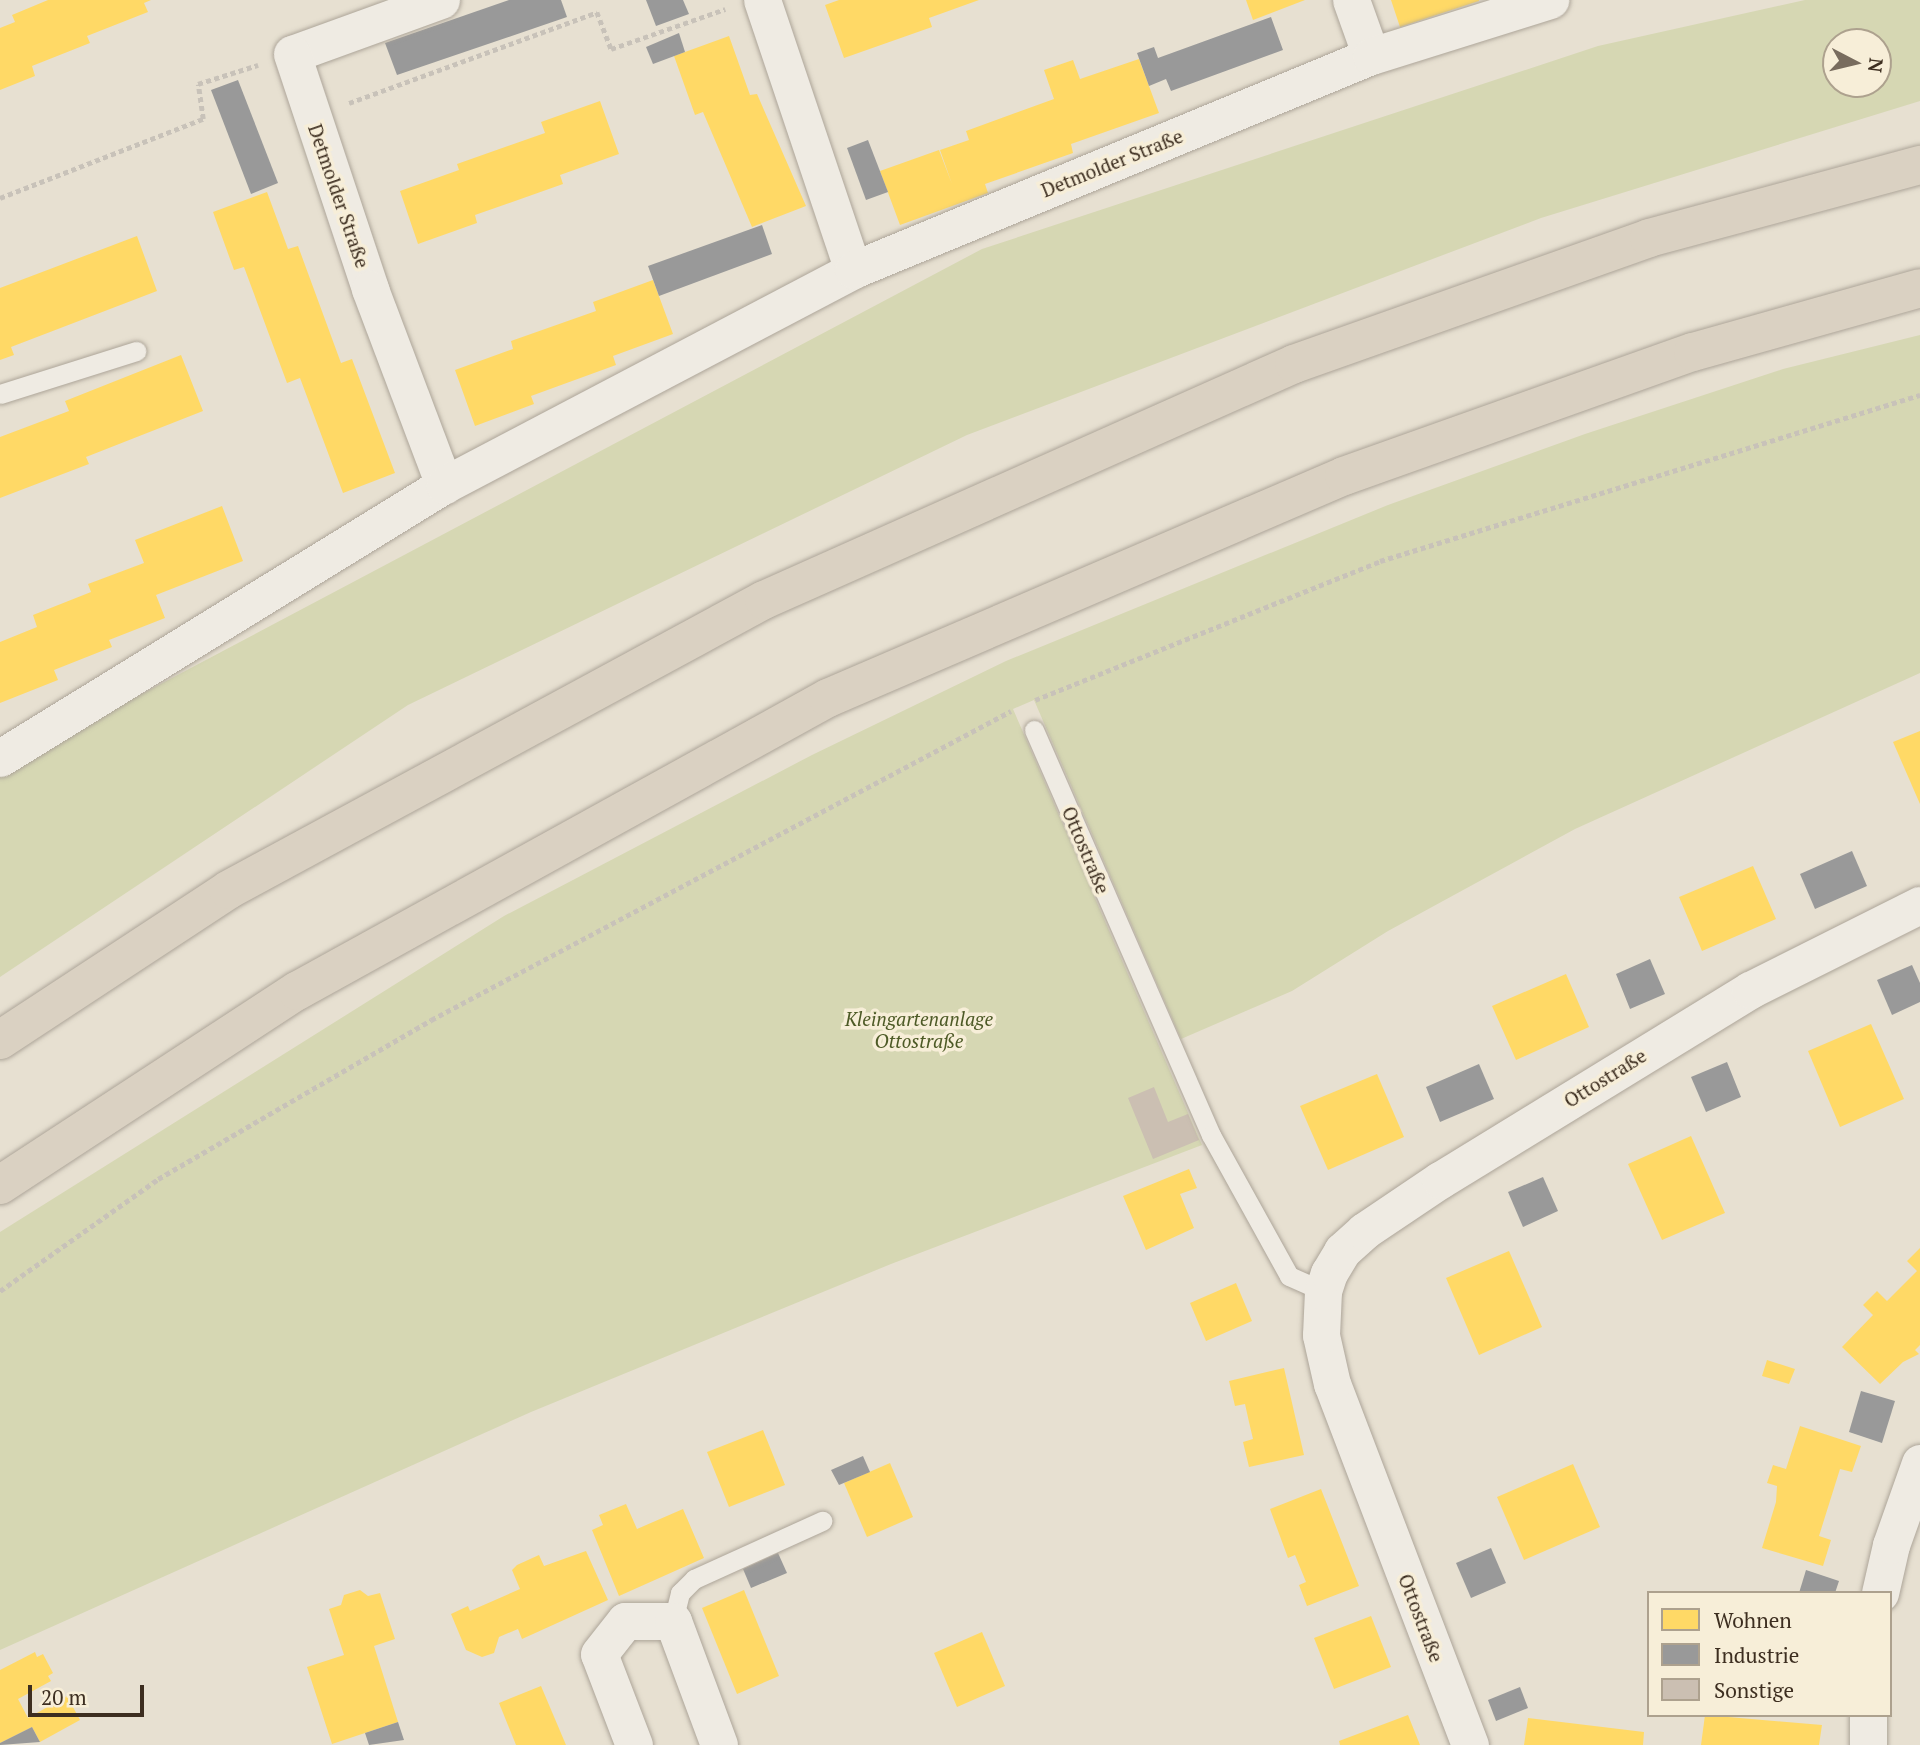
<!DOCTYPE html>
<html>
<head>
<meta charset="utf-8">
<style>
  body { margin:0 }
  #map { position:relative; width:1920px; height:1745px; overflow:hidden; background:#e7e0d1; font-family:"PT Serif",serif }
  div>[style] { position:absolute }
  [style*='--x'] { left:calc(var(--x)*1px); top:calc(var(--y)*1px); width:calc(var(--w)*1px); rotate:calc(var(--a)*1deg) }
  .green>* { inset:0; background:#d6d7b3 }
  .homes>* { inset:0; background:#ffd966 }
  .industry>* { inset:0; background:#999 }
  .building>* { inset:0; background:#cbbfb2 }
  .path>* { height:4.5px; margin-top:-2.25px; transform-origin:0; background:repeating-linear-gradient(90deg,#c8c2b9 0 5px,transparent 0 8.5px) }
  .roads { filter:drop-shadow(0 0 2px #ada599) drop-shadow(0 0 2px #ada599) }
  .service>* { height:19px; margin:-9.5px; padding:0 9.5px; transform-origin:9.5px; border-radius:9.5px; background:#efebe3 }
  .minor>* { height:37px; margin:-18.5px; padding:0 18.5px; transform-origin:18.5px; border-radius:18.5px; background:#efebe3 }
  .motorway>* { height:38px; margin:-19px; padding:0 19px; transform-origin:19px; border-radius:19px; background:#dad1c2 }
  span { translate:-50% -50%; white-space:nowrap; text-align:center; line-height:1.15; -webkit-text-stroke:7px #f7eed8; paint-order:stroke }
  .street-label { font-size:19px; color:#3d2e20 }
  .park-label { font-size:19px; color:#4d5a26; font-style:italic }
  .legend { position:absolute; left:1647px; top:1591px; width:245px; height:126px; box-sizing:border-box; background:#f7eed8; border:2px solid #ada18e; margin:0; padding:9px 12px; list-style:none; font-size:21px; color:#3d2e20 }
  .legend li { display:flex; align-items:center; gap:14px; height:35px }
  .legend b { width:35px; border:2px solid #ada18e }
  .north { position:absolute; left:1822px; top:28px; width:70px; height:70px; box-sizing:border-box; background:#f7eed8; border:2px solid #ada18e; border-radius:50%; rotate:97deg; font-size:19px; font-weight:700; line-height:28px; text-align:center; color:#3d2e20 }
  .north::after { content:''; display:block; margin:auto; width:24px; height:32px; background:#786c5e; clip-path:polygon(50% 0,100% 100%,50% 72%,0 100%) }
  .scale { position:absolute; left:28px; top:1685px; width:116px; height:32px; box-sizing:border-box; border:4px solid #3d2e20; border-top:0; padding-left:9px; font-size:21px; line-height:24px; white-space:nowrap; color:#3d2e20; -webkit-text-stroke:5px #f7eed8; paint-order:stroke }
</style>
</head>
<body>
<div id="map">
  <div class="green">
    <div style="clip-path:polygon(evenodd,1805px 0,1920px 0,1920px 101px,1541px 218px,967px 435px,408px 705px,0 977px,0 769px,982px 249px,1598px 46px,1805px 0,1836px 42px,1878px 42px,1878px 84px,1836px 84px,1836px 42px)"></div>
    <div style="clip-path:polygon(1920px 335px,1920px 673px,1575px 829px,1388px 931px,1292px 991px,1181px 1039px,1034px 700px,1013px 709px,1202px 1145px,891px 1264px,531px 1412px,0 1650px,0 1232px,504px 916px,812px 755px,1006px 661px,1388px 505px,1585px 434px,1783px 369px)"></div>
  </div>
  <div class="homes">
    <div style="clip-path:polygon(48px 0,151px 0,144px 3px,148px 12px,87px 36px,90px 43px,32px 66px,35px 76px,0 90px,0 28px,15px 22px,12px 15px)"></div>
    <div style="clip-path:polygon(839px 0,979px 0,929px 18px,932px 27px,844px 58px,825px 5px)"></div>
    <div style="clip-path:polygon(1246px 0,1305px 0,1253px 20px)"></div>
    <div style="clip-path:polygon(1391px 0,1479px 0,1479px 1px,1400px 27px)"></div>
    <div style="clip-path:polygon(729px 36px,750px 95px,757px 94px,806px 206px,752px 227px,703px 112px,695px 115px,674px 56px)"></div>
    <div style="clip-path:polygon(1139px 59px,1159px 113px,1071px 144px,1073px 153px,985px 184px,988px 193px,900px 225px,880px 171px,939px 150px,952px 184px,940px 150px,969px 140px,966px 131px,1054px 99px,1044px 70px,1073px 60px,1080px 79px)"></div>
    <div style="clip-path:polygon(600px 101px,619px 154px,560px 175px,563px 184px,475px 215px,477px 223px,418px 244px,400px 191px,459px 170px,457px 164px,545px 133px,541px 122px)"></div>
    <div style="clip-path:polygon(267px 192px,288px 249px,298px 246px,341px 363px,352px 359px,395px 473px,343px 493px,300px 378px,287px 383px,244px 267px,234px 270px,213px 212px)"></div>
    <div style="clip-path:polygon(137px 236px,157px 291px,11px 347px,14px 355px,0 360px,0 288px)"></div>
    <div style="clip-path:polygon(653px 280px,673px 334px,613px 356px,616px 365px,531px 396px,534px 404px,475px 426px,455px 370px,513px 349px,511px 341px,596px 311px,593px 302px)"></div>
    <div style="clip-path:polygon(181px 355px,203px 411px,86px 457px,89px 464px,0 498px,0 437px,69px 411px,65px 401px)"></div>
    <div style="clip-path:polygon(222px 506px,243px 561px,156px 595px,165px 618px,109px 640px,112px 647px,54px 670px,58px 680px,0 703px,0 642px,37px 627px,33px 615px,91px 592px,88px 584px,144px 563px,135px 540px)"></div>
    <div style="clip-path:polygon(1920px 731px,1920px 804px,1893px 742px)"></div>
    <div style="clip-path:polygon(1753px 866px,1776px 919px,1702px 951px,1679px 897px)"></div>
    <div style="clip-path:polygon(1566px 974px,1589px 1027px,1516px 1060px,1492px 1006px)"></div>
    <div style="clip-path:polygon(1871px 1024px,1904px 1099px,1840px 1127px,1808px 1051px)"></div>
    <div style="clip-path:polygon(1377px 1074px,1404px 1137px,1328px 1170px,1300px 1106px)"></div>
    <div style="clip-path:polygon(1691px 1136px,1725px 1213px,1662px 1240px,1628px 1164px)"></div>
    <div style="clip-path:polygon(1189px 1169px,1197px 1188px,1180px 1194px,1194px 1228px,1146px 1250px,1123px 1196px)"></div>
    <div style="clip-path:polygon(1920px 1248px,1920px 1345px,1915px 1350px,1919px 1354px,1903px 1362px,1880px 1384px,1842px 1347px,1873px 1315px,1863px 1305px,1877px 1291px,1887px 1301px,1917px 1271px,1907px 1261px)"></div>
    <div style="clip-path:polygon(1509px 1251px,1542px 1327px,1479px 1355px,1446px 1278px)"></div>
    <div style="clip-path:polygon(1236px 1283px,1252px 1321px,1206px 1341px,1190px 1303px)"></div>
    <div style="clip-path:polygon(1767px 1360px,1795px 1369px,1789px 1384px,1762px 1376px)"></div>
    <div style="clip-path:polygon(1284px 1368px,1304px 1455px,1249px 1467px,1243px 1442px,1253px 1439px,1249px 1422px,1245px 1404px,1235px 1406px,1229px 1381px)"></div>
    <div style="clip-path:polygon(1800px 1426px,1861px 1446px,1852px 1472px,1840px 1469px,1819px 1536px,1831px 1540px,1823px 1566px,1762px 1548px,1776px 1502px,1777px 1486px,1767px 1483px,1773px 1465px,1786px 1469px)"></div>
    <div style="clip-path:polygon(763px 1430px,785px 1485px,729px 1507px,707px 1452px)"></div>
    <div style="clip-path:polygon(890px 1463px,913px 1517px,867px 1537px,844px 1483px)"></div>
    <div style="clip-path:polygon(1573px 1464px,1600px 1527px,1524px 1560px,1497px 1497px)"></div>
    <div style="clip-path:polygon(1321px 1489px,1359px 1586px,1307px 1606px,1299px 1585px,1306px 1582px,1295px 1555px,1288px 1558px,1270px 1509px)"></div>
    <div style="clip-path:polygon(626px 1504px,637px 1529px,683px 1509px,704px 1558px,619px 1596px,592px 1530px,603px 1525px,599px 1515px)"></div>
    <div style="clip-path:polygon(586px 1551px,608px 1600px,522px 1639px,518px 1629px,499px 1637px,494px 1653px,482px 1657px,466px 1650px,451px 1614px,468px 1606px,470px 1611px,520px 1589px,512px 1570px,517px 1565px,539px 1555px,544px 1566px)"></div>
    <div style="clip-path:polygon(360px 1590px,368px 1596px,380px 1593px,395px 1639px,374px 1646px,398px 1722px,332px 1744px,307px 1667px,344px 1655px,329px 1609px,341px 1605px,344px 1595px)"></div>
    <div style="clip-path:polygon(744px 1590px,779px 1676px,737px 1694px,702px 1608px)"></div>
    <div style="clip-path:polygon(1371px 1616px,1391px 1667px,1334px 1689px,1314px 1638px)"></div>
    <div style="clip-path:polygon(982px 1632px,1005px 1686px,957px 1707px,934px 1653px)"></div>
    <div style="clip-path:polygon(35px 1652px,37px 1657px,43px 1654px,53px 1673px,48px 1676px,51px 1681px,18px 1699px,28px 1718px,67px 1696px,80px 1720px,40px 1742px,32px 1727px,0 1743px,0 1670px)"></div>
    <div style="clip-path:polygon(541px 1686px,566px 1745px,516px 1745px,499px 1703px)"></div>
    <div style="clip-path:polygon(1408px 1715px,1420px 1745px,1340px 1745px,1339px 1741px)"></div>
    <div style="clip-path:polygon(1705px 1715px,1822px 1725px,1819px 1745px,1701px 1745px)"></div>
    <div style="clip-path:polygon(1528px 1718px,1644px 1732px,1643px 1745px,1524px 1745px)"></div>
  </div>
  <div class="industry">
    <div style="clip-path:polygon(509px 0,561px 0,567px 17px,397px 75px,385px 43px)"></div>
    <div style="clip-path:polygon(646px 0,683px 0,689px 14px,656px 26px)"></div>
    <div style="clip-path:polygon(1271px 17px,1283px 50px,1171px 91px,1166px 79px,1149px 86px,1137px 53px,1154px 47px,1158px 58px)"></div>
    <div style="clip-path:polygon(679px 33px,685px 52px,653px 64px,646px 47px)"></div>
    <div style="clip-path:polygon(238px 80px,278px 183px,251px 194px,211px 90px)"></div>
    <div style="clip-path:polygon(868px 140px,888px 192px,866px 200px,847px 148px)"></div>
    <div style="clip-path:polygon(762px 225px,772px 254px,659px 296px,648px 266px)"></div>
    <div style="clip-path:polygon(1852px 851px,1867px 886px,1815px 909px,1800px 874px)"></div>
    <div style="clip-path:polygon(1650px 959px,1665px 994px,1630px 1009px,1616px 974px)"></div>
    <div style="clip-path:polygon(1912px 965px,1920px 983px,1920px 1002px,1892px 1015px,1877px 980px)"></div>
    <div style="clip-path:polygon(1727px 1062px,1741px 1097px,1706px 1112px,1691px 1077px)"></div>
    <div style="clip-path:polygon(1479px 1064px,1494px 1099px,1440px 1122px,1426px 1087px)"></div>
    <div style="clip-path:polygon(1543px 1177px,1558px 1211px,1523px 1227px,1508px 1192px)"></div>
    <div style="clip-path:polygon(1861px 1391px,1895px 1401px,1882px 1443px,1849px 1432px)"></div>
    <div style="clip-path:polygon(863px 1456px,870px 1472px,839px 1485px,831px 1470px)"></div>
    <div style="clip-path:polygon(1491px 1548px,1506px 1583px,1471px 1598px,1456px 1563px)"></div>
    <div style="clip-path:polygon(778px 1553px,787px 1573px,751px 1588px,743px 1569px)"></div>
    <div style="clip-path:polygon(1806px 1570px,1839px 1581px,1835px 1593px,1799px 1593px)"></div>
    <div style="clip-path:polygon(1520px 1687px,1528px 1708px,1496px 1721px,1488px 1700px)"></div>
    <div style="clip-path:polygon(398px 1722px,404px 1740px,369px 1745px,365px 1733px)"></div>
    <div style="clip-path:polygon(32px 1727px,40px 1742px,0 1745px,0 1743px)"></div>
  </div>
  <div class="building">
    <div style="clip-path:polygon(1154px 1087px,1168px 1122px,1188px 1114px,1199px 1140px,1153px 1159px,1128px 1098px)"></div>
  </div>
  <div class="path">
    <div style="--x:349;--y:103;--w:264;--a:-20.1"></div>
    <div style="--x:597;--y:12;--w:40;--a:69"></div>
    <div style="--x:611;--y:49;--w:121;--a:-19.3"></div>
    <div style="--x:0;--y:198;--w:218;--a:-21.3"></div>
    <div style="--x:203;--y:119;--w:35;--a:-98"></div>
    <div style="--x:198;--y:84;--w:63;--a:-17.6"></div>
    <div style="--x:1035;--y:700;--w:372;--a:-21.9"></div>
    <div style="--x:1380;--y:561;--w:565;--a:-17.09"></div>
    <div style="--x:0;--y:1291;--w:194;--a:-35.3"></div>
    <div style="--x:158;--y:1179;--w:316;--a:-30.2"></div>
    <div style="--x:431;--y:1020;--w:657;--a:-28.05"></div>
  </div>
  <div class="roads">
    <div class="service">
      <div style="--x:0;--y:394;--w:143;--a:-17.5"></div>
      <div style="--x:1034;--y:730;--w:442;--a:66.4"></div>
      <div style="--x:1211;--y:1135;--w:161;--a:61"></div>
      <div style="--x:1289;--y:1276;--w:37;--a:24"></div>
      <div style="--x:673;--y:1621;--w:29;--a:-76"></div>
      <div style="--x:680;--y:1593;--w:20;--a:-45"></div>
      <div style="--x:694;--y:1579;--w:141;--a:-24.4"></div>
    </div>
    <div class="minor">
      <div style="--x:441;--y:0;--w:158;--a:160.1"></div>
      <div style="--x:292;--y:54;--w:248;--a:71.6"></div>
      <div style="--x:370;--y:289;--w:210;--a:69.3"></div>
      <div style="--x:762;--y:0;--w:285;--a:71.4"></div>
      <div style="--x:1351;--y:0;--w:59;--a:70.3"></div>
      <div style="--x:0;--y:758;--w:521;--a:-31.59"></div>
      <div style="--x:444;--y:485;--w:462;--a:-27.7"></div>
      <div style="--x:853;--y:270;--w:560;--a:-22.45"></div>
      <div style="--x:1371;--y:56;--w:188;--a:-17.4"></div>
      <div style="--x:1880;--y:1593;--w:49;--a:-77.1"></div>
      <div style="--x:1891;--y:1545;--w:87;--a:-70.5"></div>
      <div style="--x:1868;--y:1715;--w:30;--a:90"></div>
      <div style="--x:634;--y:1745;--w:97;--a:-111"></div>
      <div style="--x:599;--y:1654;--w:42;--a:-51.8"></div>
      <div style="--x:625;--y:1621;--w:48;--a:0"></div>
      <div style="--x:673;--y:1621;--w:132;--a:69.6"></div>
      <div style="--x:1470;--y:1745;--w:386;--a:-110.9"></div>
      <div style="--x:1332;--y:1384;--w:50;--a:-102.7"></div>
      <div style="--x:1321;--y:1335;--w:44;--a:-87.4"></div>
      <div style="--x:1323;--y:1291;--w:19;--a:-72"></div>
      <div style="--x:1329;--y:1273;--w:26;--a:-59"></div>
      <div style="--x:1342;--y:1251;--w:30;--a:-42"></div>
      <div style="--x:1364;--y:1231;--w:92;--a:-33.9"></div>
      <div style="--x:1440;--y:1180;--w:364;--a:-31.5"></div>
      <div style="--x:1750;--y:990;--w:190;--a:-26.6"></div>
    </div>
    <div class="motorway">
      <div style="--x:0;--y:1040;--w:273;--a:-33.3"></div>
      <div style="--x:228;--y:890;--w:609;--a:-28.42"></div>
      <div style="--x:764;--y:600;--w:580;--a:-24"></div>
      <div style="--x:1294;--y:364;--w:377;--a:-19.5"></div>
      <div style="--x:1649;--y:238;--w:281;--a:-15.1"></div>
      <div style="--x:0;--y:1185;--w:355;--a:-33.2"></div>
      <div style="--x:297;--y:991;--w:606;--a:-28.89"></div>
      <div style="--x:828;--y:698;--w:562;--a:-23.28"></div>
      <div style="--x:1344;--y:476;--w:370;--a:-19.6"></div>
      <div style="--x:1693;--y:352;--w:236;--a:-15.7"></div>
    </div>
  </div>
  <div class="street-label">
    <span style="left:1112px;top:163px;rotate:-22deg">Detmolder Straße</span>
    <span style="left:339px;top:196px;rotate:71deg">Detmolder Straße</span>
    <span style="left:1086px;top:850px;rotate:67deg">Ottostraße</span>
    <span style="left:1605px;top:1078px;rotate:-32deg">Ottostraße</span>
    <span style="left:1421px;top:1618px;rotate:69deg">Ottostraße</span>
  </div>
  <div class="park-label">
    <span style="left:919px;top:1030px">Kleingartenanlage<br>Ottostraße</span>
  </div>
  <ul class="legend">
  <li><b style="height:19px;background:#ffd966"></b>Wohnen</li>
  <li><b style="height:19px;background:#999"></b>Industrie</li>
  <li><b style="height:19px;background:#cbbfb2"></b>Sonstige</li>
  </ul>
  <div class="north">N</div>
  <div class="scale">20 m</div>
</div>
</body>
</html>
